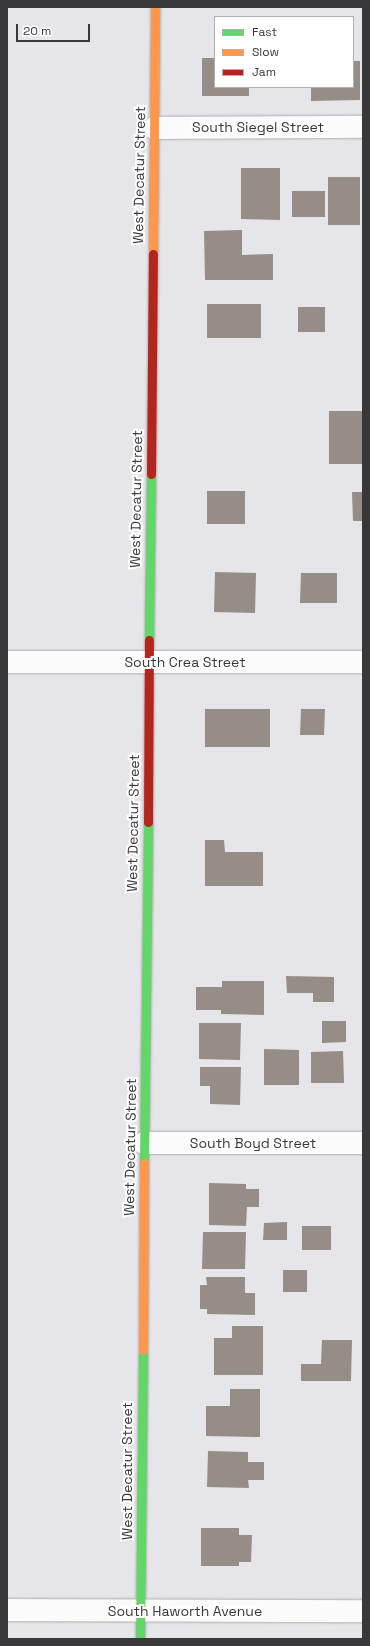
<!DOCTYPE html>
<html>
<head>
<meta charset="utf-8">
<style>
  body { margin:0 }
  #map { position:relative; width:370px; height:1646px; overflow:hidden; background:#e5e5ea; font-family:"Space Grotesk",sans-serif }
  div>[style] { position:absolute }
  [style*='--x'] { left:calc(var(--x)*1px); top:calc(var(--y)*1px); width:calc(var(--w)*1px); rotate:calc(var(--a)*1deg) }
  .building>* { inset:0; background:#968e86 }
  .roads { filter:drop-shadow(0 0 1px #aeaeb1) drop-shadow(0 0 1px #aeaeb1) }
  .street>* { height:22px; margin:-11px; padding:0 11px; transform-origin:11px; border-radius:11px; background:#fbfbfc }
  .fast>* { height:9px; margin:-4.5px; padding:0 4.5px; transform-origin:4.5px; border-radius:4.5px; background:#63d668 }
  .slow>* { height:9px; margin:-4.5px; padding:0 4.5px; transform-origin:4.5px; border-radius:4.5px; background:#ff974d }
  .jam>* { height:9px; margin:-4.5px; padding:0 4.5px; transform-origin:4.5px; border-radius:4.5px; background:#b3261e }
  span { translate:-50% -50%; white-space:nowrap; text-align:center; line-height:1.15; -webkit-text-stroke:4px #fff; paint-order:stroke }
  .street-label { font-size:14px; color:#38383b }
  .frame { position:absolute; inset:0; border:8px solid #38383b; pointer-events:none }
  .legend { position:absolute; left:214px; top:16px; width:140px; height:72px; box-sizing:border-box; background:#fff; border:1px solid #afafb1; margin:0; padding:5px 7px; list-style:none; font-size:12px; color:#38383b }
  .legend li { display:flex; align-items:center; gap:8px; height:20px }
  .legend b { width:20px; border:1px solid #afafb1 }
  .scale { position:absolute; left:16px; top:24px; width:74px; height:18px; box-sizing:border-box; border:2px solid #38383b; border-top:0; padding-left:5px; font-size:12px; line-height:14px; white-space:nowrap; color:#38383b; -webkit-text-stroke:3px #fff; paint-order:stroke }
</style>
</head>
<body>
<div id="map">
  <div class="building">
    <div style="clip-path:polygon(202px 58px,215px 58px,215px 87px,249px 87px,249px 96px,202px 96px)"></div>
    <div style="clip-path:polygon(353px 61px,360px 61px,360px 100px,311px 101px,311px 87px,353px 87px)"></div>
    <div style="clip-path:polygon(241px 168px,280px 168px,280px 220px,241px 219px)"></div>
    <div style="clip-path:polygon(328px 177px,360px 177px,360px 225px,328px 225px)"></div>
    <div style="clip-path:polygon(292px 191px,325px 191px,325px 217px,292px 217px)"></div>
    <div style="clip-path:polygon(242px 230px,242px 255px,273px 254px,273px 280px,205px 280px,204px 231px)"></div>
    <div style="clip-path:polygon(207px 304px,261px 304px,261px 338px,207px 338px)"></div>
    <div style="clip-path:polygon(298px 307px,325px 307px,325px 332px,298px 332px)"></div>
    <div style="clip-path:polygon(329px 411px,363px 411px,363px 464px,329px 464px)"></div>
    <div style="clip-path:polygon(207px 491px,245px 491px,245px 524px,207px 524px)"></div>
    <div style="clip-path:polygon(352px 492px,363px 492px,363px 521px,353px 521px)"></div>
    <div style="clip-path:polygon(215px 572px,256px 573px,255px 613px,214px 612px)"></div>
    <div style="clip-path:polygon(301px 573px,337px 573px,337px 603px,300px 603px)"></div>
    <div style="clip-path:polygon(205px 709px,270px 709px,270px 747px,205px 747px)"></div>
    <div style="clip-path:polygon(301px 709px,325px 709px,324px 735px,300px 735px)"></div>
    <div style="clip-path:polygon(205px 840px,224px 840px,225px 852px,263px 852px,263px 886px,205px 886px)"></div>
    <div style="clip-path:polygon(286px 976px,334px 977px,334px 1002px,313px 1002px,313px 993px,287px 993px)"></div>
    <div style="clip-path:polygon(222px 981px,264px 981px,264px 1015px,221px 1014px,221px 1010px,196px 1010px,196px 987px,222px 987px)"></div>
    <div style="clip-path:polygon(322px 1021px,346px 1021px,346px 1042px,322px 1043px)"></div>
    <div style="clip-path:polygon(199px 1023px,241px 1023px,240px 1060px,199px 1059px)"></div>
    <div style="clip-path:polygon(264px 1049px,299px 1050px,299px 1085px,264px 1085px)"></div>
    <div style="clip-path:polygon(343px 1051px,344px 1083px,311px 1083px,311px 1052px)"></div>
    <div style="clip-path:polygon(200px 1067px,241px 1067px,240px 1105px,210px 1104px,210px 1086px,200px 1086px)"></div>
    <div style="clip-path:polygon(209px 1183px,246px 1184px,246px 1189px,259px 1189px,259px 1207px,247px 1207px,246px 1226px,209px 1225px)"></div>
    <div style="clip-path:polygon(287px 1222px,287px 1240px,263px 1240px,264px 1223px)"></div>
    <div style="clip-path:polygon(302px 1226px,331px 1226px,331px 1250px,302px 1250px)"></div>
    <div style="clip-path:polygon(203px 1232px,246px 1232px,245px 1269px,202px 1269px)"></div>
    <div style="clip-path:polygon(283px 1270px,307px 1270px,307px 1292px,283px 1292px)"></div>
    <div style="clip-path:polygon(206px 1277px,245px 1277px,245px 1293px,255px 1293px,255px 1315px,207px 1314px,207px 1309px,200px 1309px,200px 1285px,207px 1285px)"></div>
    <div style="clip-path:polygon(232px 1326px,263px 1326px,263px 1375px,214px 1375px,214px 1338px,232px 1338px)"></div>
    <div style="clip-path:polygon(322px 1340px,352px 1340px,351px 1381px,301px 1381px,301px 1364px,321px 1364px)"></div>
    <div style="clip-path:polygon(230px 1389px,260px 1389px,260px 1437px,206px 1436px,206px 1406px,230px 1406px)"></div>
    <div style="clip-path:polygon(208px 1451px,248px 1452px,248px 1462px,264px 1462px,264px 1480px,248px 1480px,249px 1488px,207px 1487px)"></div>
    <div style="clip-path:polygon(201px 1528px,239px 1528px,239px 1535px,252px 1535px,251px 1562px,239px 1562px,239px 1566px,201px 1566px)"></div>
  </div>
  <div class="roads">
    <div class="street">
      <div style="--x:154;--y:128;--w:209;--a:-0.3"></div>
      <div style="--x:7;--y:662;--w:356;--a:0"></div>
      <div style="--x:144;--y:1143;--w:219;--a:0"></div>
      <div style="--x:7;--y:1610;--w:356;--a:0.2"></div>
    </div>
    <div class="fast">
      <div style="--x:149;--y:640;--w:166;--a:-89.3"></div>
      <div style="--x:144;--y:1163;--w:341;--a:-89.3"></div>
      <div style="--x:140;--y:1639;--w:289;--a:-89.4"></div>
    </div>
    <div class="slow">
      <div style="--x:153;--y:254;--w:247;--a:-89.5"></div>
      <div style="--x:143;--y:1350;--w:187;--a:-89.7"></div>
    </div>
    <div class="jam">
      <div style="--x:151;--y:474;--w:220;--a:-89.5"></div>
      <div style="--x:148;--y:822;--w:182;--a:-89.7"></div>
    </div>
  </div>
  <div class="street-label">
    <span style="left:258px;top:127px">South Siegel Street</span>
    <span style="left:139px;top:175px;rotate:-89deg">West Decatur Street</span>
    <span style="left:136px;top:499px;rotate:-89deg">West Decatur Street</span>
    <span style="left:185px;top:662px">South Crea Street</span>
    <span style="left:133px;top:823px;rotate:-89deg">West Decatur Street</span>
    <span style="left:253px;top:1143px">South Boyd Street</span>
    <span style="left:130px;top:1147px;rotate:-89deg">West Decatur Street</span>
    <span style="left:127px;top:1471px;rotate:-90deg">West Decatur Street</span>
    <span style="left:185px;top:1611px">South Haworth Avenue</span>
  </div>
  <div class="frame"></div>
  <ul class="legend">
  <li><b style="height:5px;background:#63d668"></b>Fast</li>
  <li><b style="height:5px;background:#ff974d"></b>Slow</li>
  <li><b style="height:5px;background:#b3261e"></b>Jam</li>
  </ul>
  <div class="scale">20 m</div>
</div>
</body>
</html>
